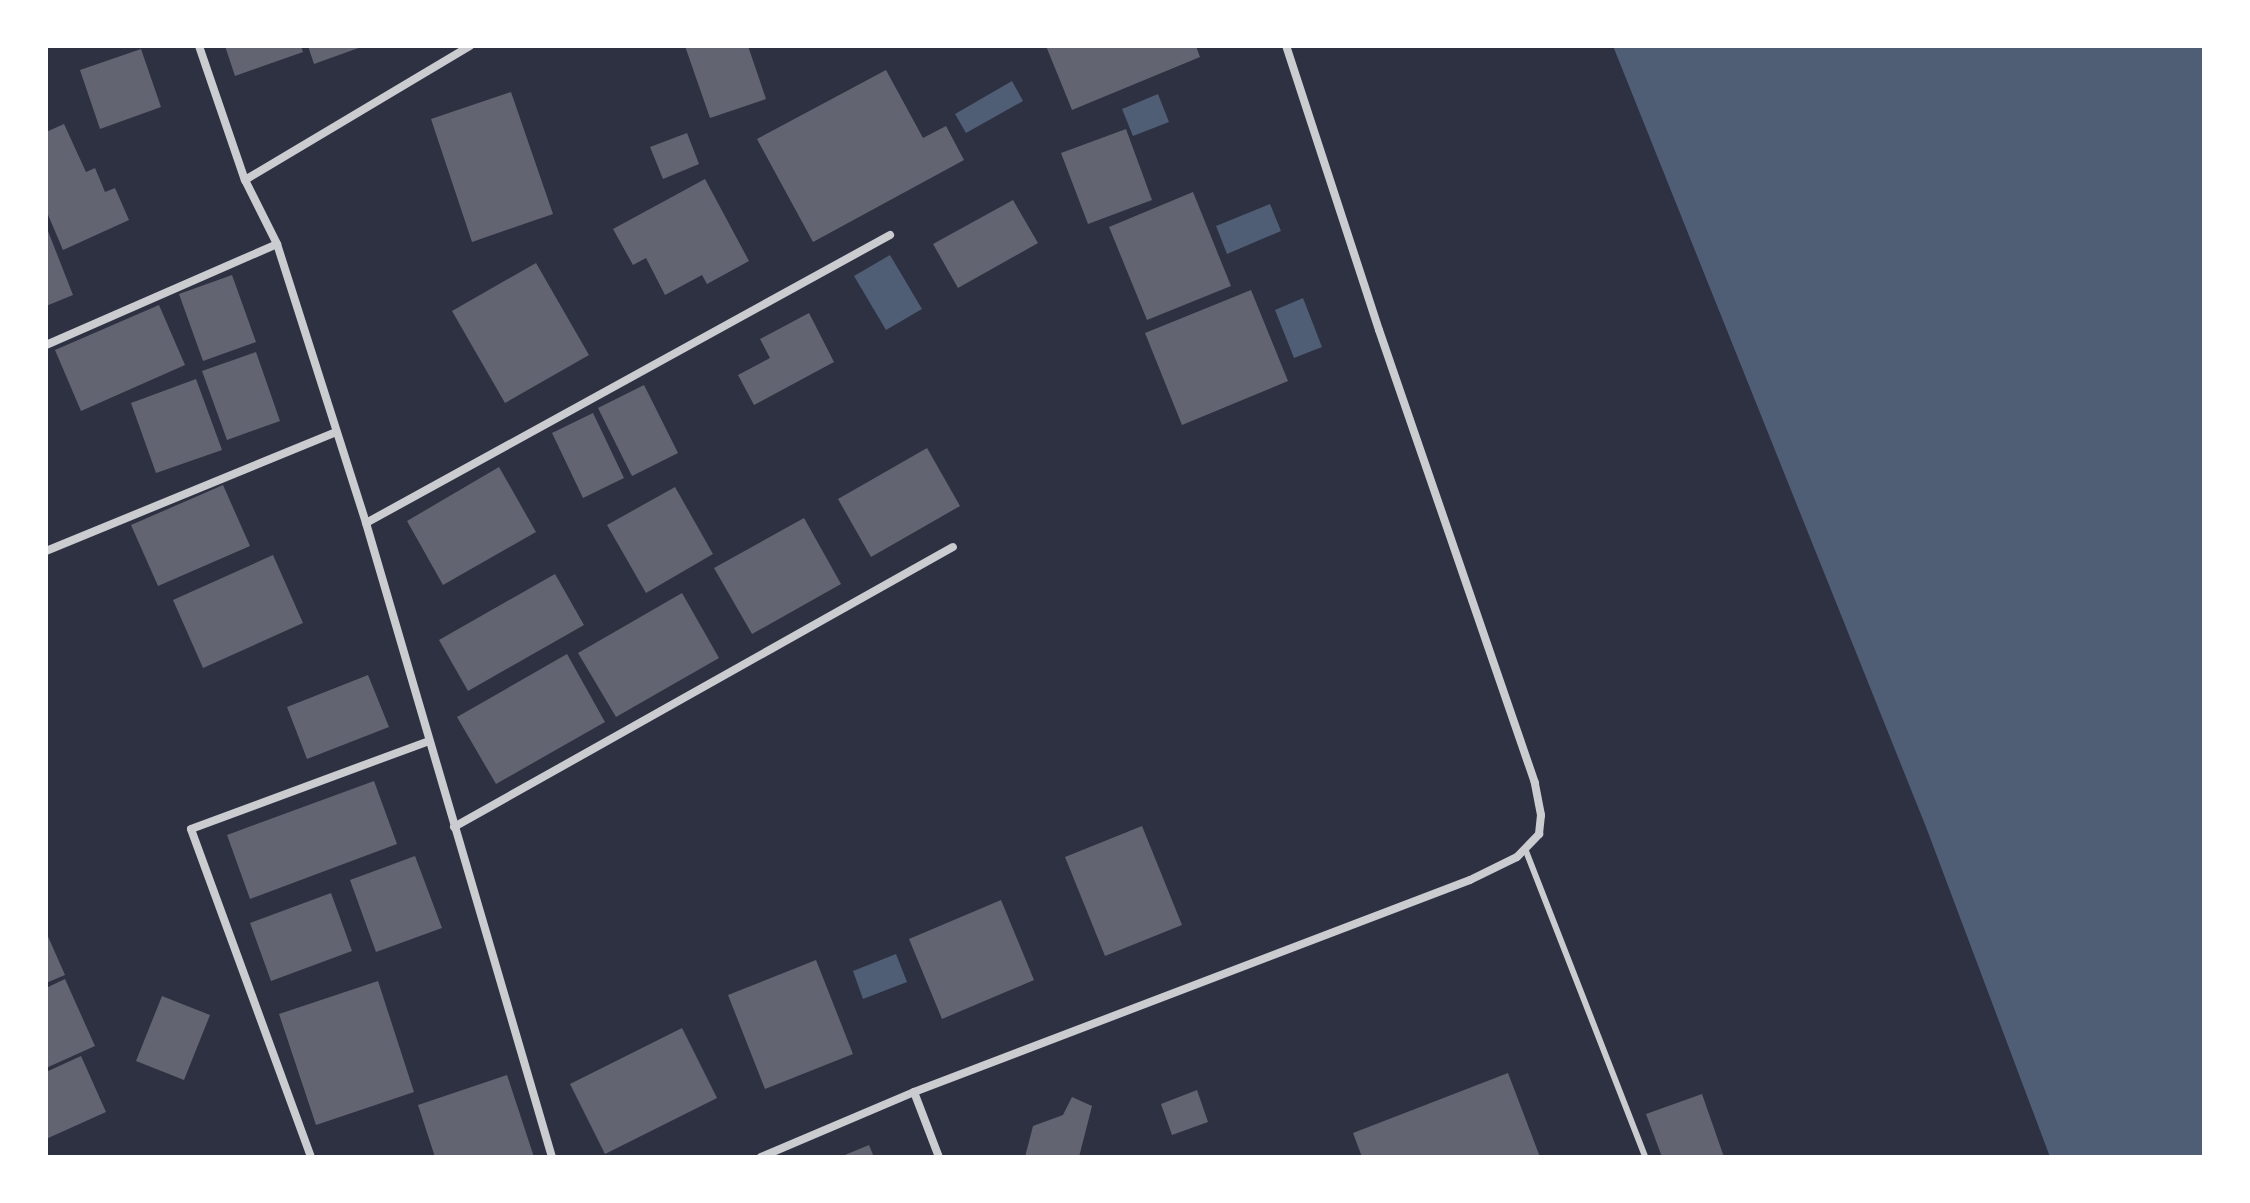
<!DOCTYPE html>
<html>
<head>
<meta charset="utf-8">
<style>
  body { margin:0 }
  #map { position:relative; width:2250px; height:1203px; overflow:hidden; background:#2d3142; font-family:"Source Sans 3",sans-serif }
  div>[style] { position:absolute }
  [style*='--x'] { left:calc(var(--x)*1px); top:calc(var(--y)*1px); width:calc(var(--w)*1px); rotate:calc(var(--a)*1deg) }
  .water>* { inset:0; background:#4f5d75 }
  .building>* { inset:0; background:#626471 }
  .service>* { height:6px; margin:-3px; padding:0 3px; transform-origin:3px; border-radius:3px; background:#caccd0 }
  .minor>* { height:8px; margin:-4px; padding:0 4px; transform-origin:4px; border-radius:4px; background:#caccd0 }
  span { translate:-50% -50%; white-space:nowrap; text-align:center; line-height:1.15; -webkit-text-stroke:8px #fff; paint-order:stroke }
  .frame { position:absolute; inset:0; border:48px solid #fff; pointer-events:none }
</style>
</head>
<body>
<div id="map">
  <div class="water">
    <div style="clip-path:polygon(1613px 46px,2204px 46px,2204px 1157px,2050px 1157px,1926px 827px)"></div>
    <div style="clip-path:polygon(1012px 81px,1023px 101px,966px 133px,955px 114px)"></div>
    <div style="clip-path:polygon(1158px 94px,1169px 122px,1133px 136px,1122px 109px)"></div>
    <div style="clip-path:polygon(1270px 204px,1281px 231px,1227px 254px,1216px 226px)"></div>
    <div style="clip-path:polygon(890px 255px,922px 309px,886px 330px,854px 276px)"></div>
    <div style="clip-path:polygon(1303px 298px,1322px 347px,1294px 358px,1275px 310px)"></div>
    <div style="clip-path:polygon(896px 954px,907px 982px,863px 999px,853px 971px)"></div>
  </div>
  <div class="building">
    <div style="clip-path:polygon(225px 46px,301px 46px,303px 52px,235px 76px)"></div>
    <div style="clip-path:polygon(308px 46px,364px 46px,314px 64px)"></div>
    <div style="clip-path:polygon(685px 46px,748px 46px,766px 99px,710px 118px)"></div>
    <div style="clip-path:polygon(1046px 46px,1196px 46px,1200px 57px,1072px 110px)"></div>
    <div style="clip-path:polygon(141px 49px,161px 107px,100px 129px,80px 70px)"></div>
    <div style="clip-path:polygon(886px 70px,923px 138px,946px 126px,964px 160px,813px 242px,757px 139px)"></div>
    <div style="clip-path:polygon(511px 92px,553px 214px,472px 242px,431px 119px)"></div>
    <div style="clip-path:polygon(64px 124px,86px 172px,95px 168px,105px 192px,115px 188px,129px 220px,63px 250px,46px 210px,46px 132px)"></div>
    <div style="clip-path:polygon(1126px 129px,1152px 200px,1088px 224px,1061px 153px)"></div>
    <div style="clip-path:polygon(687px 133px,699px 164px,663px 179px,650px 147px)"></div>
    <div style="clip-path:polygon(705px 179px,749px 261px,707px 284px,702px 275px,665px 295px,646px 258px,633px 265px,613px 229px)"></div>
    <div style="clip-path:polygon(1193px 192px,1231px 286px,1147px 320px,1109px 227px)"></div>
    <div style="clip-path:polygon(1013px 200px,1038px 243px,958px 288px,933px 244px)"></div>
    <div style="clip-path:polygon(46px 226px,73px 295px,46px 306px)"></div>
    <div style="clip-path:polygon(536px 263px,589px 355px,505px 403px,452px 311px)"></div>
    <div style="clip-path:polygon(232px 275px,256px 342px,203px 361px,179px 294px)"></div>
    <div style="clip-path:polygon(1251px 290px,1288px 381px,1182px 425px,1145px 333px)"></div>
    <div style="clip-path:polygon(159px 305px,185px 365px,81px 411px,55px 350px)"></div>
    <div style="clip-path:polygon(809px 313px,834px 362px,754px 405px,738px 375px,770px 358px,760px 339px)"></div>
    <div style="clip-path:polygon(256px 352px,280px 421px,227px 440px,202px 371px)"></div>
    <div style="clip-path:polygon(196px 379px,222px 450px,156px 473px,131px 403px)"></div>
    <div style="clip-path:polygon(644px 385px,678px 453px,632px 476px,598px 408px)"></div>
    <div style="clip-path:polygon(593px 413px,624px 478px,583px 498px,552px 433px)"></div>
    <div style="clip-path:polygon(927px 448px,960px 506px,871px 557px,838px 499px)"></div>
    <div style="clip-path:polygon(499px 467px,536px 532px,443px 585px,407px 521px)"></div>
    <div style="clip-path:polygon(223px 485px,250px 546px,158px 586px,131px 525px)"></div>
    <div style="clip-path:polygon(675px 487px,713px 554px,646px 593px,607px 525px)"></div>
    <div style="clip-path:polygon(804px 518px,841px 584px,752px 634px,714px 568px)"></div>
    <div style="clip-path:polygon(273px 555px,303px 623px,203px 668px,173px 600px)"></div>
    <div style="clip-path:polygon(555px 574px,584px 625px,468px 691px,439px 640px)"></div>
    <div style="clip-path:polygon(682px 593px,719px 658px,616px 717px,578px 653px)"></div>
    <div style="clip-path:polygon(567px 654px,605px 722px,496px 784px,457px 717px)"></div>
    <div style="clip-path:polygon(368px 675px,389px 727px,307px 759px,287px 707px)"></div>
    <div style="clip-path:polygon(374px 781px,397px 844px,250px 899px,227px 835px)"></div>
    <div style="clip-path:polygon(1142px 826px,1182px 925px,1105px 956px,1065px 857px)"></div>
    <div style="clip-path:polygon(415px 856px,442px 928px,376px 952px,350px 880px)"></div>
    <div style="clip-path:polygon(331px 893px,352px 951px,271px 981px,250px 923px)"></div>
    <div style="clip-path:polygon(1001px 900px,1034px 980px,942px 1019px,909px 939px)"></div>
    <div style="clip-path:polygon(46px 932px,65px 975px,46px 983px)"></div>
    <div style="clip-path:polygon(816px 960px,853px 1054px,765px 1089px,728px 995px)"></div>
    <div style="clip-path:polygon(65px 979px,95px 1046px,46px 1068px,46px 988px)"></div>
    <div style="clip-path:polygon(378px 981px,414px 1092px,316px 1125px,279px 1014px)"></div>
    <div style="clip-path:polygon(162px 996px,210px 1015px,184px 1080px,136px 1061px)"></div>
    <div style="clip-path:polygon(682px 1028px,717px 1098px,605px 1154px,570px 1084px)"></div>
    <div style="clip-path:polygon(81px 1056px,106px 1112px,46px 1139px,46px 1072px)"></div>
    <div style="clip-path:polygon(1508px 1073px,1540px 1157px,1362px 1157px,1353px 1133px)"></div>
    <div style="clip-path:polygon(507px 1075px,534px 1157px,435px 1157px,418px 1105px)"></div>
    <div style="clip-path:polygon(1197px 1090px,1208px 1122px,1172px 1135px,1161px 1104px)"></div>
    <div style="clip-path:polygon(1702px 1094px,1724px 1157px,1662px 1157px,1646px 1114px)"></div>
    <div style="clip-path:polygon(1072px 1097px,1092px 1106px,1079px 1157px,1025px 1157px,1033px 1126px,1063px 1115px)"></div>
    <div style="clip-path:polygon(869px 1145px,874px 1157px,840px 1157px)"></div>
  </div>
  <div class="service">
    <div style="--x:1526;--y:851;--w:328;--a:68.7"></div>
  </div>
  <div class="minor">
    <div style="--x:199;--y:46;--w:142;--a:71.1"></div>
    <div style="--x:245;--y:180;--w:72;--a:63.4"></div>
    <div style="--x:277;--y:244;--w:293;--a:72.3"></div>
    <div style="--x:366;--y:523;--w:661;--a:73.65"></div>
    <div style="--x:245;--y:180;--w:262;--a:-30.8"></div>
    <div style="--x:46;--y:345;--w:252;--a:-23.6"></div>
    <div style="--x:366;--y:523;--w:598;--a:-28.79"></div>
    <div style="--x:46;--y:551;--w:313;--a:-22.3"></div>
    <div style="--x:454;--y:827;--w:572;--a:-29.3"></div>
    <div style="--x:914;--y:1092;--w:70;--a:69"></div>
    <div style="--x:311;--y:1157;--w:349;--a:-110.1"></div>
    <div style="--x:191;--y:829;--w:254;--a:-20.3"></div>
    <div style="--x:761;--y:1157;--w:166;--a:-23"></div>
    <div style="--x:914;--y:1092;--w:595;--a:-20.87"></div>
    <div style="--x:1470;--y:880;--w:52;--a:-26.1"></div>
    <div style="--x:1517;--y:857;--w:32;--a:-46"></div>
    <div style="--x:1539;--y:834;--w:19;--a:-84"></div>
    <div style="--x:1541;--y:815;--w:33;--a:-101"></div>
    <div style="--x:1535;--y:783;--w:479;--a:-109"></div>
    <div style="--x:1379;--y:330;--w:299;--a:-108.1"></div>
  </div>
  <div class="frame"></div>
</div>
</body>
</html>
